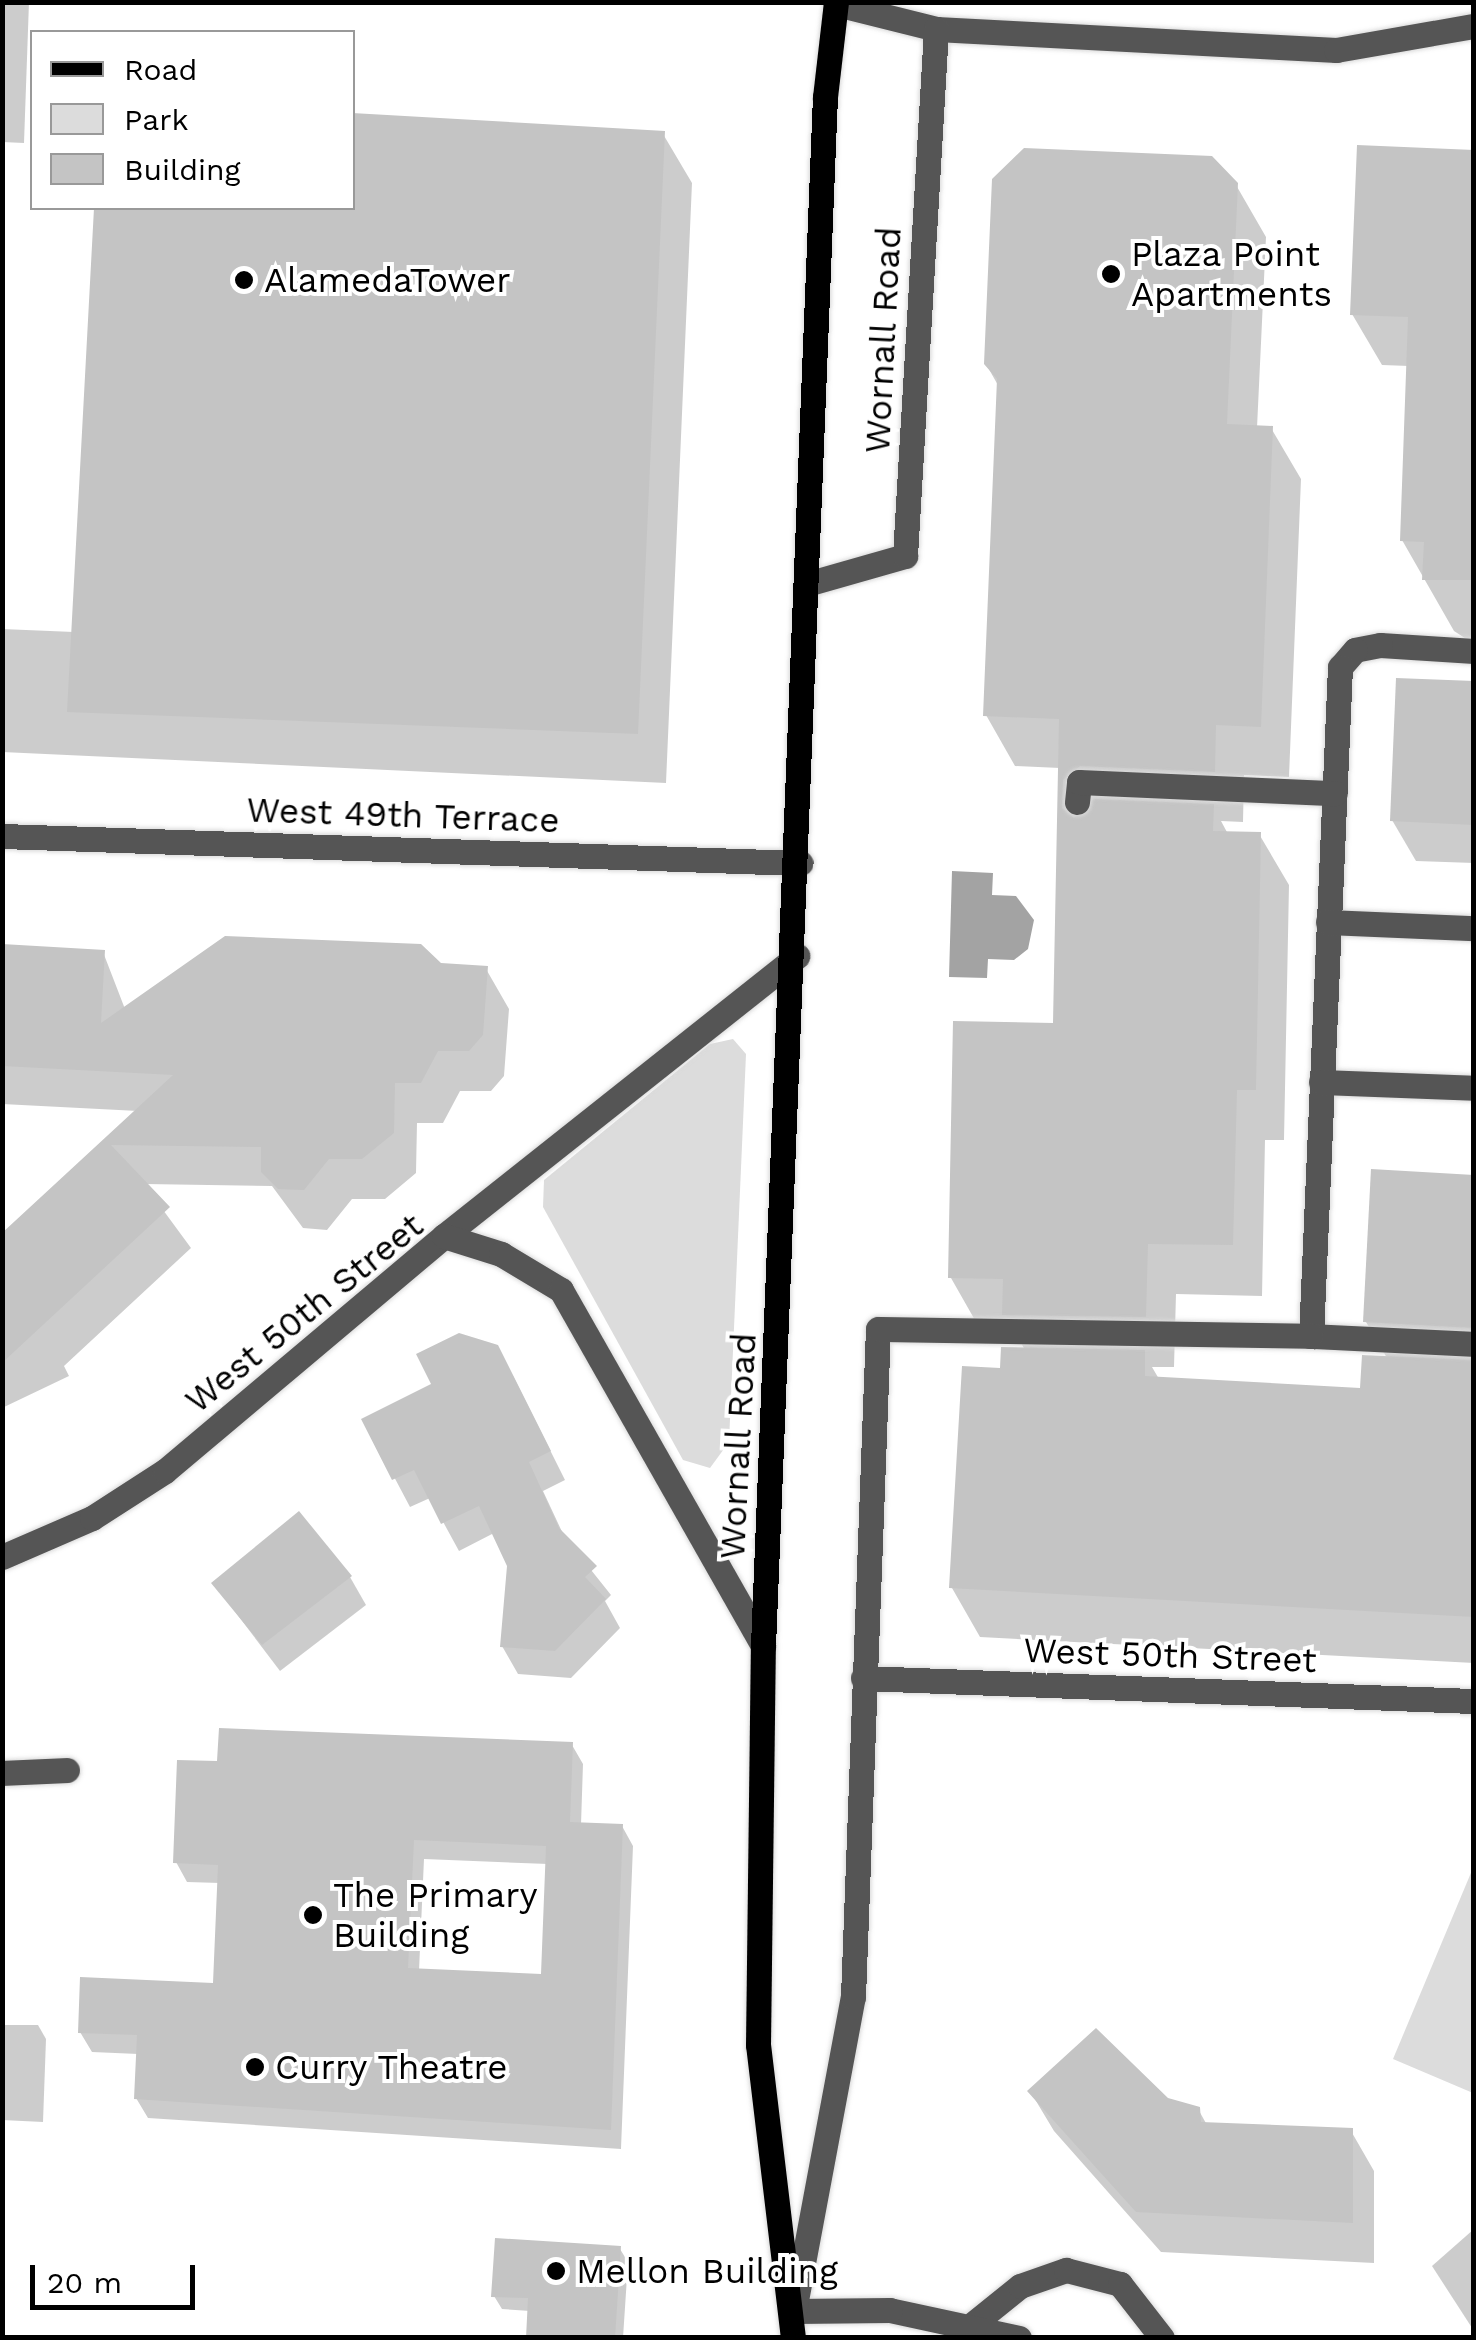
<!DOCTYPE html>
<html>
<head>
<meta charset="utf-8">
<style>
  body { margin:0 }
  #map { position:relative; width:1476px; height:2340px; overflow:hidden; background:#fff; font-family:"Work Sans",sans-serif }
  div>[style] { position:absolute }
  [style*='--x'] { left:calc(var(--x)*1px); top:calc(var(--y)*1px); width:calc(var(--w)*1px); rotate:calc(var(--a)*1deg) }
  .green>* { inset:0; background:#dcdcdc }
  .water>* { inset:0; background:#a3a3a3 }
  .shadow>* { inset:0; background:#0003 }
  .building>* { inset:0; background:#c4c4c4 }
  .roads { filter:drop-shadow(0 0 2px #dbdbdb) drop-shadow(0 0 2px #dbdbdb) }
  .minor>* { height:25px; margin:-12.5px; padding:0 12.5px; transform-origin:12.5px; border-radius:12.5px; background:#555 }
  .major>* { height:25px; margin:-12.5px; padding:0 12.5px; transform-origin:12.5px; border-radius:12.5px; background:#000 }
  .dots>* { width:28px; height:28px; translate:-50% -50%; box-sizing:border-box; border:5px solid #fff; border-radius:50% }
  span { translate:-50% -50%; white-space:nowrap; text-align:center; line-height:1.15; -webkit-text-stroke:8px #fff; paint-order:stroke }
  .poi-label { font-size:35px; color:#000 }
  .left { translate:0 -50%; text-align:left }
  .street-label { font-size:35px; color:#000 }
  .frame { position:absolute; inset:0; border:5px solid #000; pointer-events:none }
  .legend { position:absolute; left:30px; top:30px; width:325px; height:180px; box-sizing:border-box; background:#fff; border:2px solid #999; margin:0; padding:12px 18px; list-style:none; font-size:30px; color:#000 }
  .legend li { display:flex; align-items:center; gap:20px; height:50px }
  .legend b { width:50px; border:2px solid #999 }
  .scale { position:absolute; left:30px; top:2265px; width:165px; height:45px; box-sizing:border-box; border:5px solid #000; border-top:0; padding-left:12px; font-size:30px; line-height:35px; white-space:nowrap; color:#000; -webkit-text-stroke:8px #fff; paint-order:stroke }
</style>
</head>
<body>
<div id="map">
  <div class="green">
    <div style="clip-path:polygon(733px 1039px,746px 1054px,729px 1442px,710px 1468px,683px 1460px,543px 1207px,544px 1180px,710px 1044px)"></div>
    <div style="clip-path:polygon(1473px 1868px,1473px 2093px,1393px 2059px)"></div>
  </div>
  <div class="water">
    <div style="clip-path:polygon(952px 871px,993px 873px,992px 895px,1016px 896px,1034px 920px,1028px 949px,1014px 960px,988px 959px,987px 978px,949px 977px)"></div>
  </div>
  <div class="shadow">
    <div style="clip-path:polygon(2px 2px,29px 2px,24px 143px,2px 142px)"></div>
    <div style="clip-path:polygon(1472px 123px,1474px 123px,1474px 644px,1454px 631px,1402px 540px,1409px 366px,1382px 365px,1352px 314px,1471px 152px)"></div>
    <div style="clip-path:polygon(663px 134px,692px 183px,666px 783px,2px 752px,2px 629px,74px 632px,97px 208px,352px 208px)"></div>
    <div style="clip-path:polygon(1236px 185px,1266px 237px,1257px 428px,1271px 428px,1301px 479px,1289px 777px,1244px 775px,1243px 822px,1221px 821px,1228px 834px,1259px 834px,1289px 885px,1284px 1140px,1265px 1140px,1262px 1296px,1176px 1294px,1174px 1367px,1152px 1367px,1159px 1379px,1362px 1390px,1387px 1358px,1366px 1322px,1474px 1177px,1474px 1663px,980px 1637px,952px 1588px,1002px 1371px,1025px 1350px,1013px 1329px,980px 1329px,951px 1278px,1055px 1026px,1060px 768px,1015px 766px,986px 715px,999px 387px,986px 364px)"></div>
    <div style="clip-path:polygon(1474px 684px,1474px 863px,1416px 861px,1392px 820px)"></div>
    <div style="clip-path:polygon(2px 947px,103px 952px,125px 1009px,440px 965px,486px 969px,509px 1009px,504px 1076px,491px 1091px,460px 1091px,443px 1123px,417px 1123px,416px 1173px,385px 1199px,352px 1199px,327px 1230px,303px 1228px,272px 1186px,144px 1184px,191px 1248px,64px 1366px,69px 1376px,2px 1408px,2px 1235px,138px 1111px,2px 1104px)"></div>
    <div style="clip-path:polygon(513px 1376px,565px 1480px,543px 1491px,564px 1536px,611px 1595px,605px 1601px,620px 1628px,571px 1678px,518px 1674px,502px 1646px,510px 1566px,494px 1533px,459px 1551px,430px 1498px,410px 1507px,364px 1420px)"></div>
    <div style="clip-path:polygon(350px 1577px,366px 1605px,280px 1671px,214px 1584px)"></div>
    <div style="clip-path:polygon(evenodd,572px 1745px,583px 1764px,581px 1825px,622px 1826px,633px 1846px,621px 2149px,148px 2118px,136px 2098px,138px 2054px,92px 2052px,80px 2032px,215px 1986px,220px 1883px,187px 1882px,176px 1862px,220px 1764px,572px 1745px,424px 1859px,548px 1864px,543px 1977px,419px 1971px,424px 1859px)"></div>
    <div style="clip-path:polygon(2px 2025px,38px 2025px,46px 2039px,43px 2122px,2px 2120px)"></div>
    <div style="clip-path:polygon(1030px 2091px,1167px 2100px,1198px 2109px,1207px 2125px,1351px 2131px,1374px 2171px,1374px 2263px,1161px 2252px,1054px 2131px)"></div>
    <div style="clip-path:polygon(1474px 2229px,1474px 2331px,1432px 2266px)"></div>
    <div style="clip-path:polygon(620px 2249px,628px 2262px,623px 2338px,528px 2338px,530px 2311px,502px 2309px,494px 2296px)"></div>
  </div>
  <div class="building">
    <div style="clip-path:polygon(352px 113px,665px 131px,638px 734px,67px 712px,94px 208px,352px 208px)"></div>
    <div style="clip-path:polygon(1357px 145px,1474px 150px,1474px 580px,1422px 580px,1424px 542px,1400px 541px,1408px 317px,1350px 315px)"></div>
    <div style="clip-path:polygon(1024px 148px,1212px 156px,1238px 183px,1227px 424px,1273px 426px,1261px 727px,1216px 725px,1215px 772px,1080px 766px,1063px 780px,1062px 808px,1074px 818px,1094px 799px,1214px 804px,1213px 831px,1261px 832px,1256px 1090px,1237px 1090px,1233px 1245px,1148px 1244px,1146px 1317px,1002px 1315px,1003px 1279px,948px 1278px,953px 1021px,1053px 1023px,1059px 719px,983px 716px,997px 379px,984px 364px,992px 179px)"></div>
    <div style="clip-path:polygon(1396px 678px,1474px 681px,1474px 825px,1390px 821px)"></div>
    <div style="clip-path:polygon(225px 936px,421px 944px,441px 963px,488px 966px,483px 1035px,469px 1051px,438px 1051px,421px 1083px,395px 1083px,394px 1133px,362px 1159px,329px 1159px,304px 1190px,278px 1189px,261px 1172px,261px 1147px,111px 1145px,170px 1207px,2px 1363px,2px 1233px,173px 1075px,2px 1066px,2px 944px,105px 950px,101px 1023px)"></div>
    <div style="clip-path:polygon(1371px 1169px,1474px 1175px,1474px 1328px,1363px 1322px)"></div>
    <div style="clip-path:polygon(459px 1333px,498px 1345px,551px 1451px,529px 1462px,559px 1528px,597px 1566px,585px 1577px,606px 1599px,555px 1651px,500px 1647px,507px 1566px,479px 1506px,441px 1524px,414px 1470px,392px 1480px,361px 1419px,431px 1384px,416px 1354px)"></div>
    <div style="clip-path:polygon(1001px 1347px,1145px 1350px,1145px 1376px,1360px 1388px,1362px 1355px,1474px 1360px,1474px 1617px,949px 1588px,962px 1366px,1000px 1368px)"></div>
    <div style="clip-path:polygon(299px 1511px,352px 1576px,262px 1645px,211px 1583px)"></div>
    <div style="clip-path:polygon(evenodd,219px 1728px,573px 1742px,570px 1822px,623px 1824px,611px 2130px,134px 2099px,137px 2035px,78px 2033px,80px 1977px,213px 1983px,218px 1865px,173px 1863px,177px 1760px,217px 1761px,219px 1728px,414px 1840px,546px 1846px,541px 1974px,408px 1968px,414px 1840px)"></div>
    <div style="clip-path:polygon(1096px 2028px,1168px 2098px,1200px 2107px,1201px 2122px,1353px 2128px,1353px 2223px,1136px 2212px,1027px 2091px)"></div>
    <div style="clip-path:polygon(495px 2238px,621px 2246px,615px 2338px,526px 2338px,528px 2298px,491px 2297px)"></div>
  </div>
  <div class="roads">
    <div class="minor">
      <div style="--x:836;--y:4;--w:103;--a:14"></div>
      <div style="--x:936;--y:29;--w:401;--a:3"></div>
      <div style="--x:1336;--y:50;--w:140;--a:-9.9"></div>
      <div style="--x:810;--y:583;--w:99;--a:-15.9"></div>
      <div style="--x:905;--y:556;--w:528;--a:-86.63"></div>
      <div style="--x:1474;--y:651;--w:94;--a:-176.3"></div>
      <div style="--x:1380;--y:645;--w:25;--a:169"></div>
      <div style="--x:1355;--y:650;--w:23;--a:131"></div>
      <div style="--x:1340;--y:667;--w:670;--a:92.48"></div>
      <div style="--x:1311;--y:1336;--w:163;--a:2.8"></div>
      <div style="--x:1077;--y:802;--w:20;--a:-84"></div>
      <div style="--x:1079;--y:782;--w:256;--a:2.5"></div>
      <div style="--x:2;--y:836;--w:799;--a:1.94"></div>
      <div style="--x:1328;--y:922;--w:146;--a:2.4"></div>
      <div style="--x:1321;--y:1082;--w:153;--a:2.2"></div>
      <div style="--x:444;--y:1236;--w:451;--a:-38.4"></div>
      <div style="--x:2;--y:1557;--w:98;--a:-23.4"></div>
      <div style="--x:92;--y:1518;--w:87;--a:-32.8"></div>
      <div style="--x:165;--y:1471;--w:365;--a:-40.1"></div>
      <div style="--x:444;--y:1236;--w:60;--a:17.5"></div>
      <div style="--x:501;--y:1254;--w:70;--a:31"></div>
      <div style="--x:561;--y:1290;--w:409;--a:60.4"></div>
      <div style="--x:863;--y:1678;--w:611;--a:2.16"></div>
      <div style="--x:2;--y:1773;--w:65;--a:-2.6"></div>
      <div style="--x:974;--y:2323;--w:59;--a:-38.8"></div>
      <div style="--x:1020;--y:2286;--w:49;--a:-19.2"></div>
      <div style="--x:1066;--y:2270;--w:56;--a:14.5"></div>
      <div style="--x:1120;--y:2284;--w:68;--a:52.1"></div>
      <div style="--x:1019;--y:2338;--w:132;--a:-167.8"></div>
      <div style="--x:890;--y:2310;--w:96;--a:179.4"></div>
      <div style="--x:794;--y:2311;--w:319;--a:-79.4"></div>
      <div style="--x:853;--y:1997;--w:668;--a:-87.86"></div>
      <div style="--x:878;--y:1329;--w:433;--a:0.9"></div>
    </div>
    <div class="major">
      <div style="--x:793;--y:2338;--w:295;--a:-96.8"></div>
      <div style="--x:758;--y:2045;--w:399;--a:-89.3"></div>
      <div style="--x:763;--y:1646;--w:1550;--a:-87.71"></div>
      <div style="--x:825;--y:97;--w:96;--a:-83.4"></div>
    </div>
  </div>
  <div class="dots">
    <div style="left:1111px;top:274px;background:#000"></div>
    <div style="left:244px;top:280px;background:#000"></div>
    <div style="left:313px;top:1915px;background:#000"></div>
    <div style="left:255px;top:2067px;background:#000"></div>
    <div style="left:556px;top:2271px;background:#000"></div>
  </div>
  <div class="poi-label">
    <span class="left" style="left:1131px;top:274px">Plaza Point<br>Apartments</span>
    <span class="left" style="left:264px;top:280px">AlamedaTower</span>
    <span class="left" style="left:333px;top:1915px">The Primary<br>Building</span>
    <span class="left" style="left:275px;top:2067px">Curry Theatre</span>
    <span class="left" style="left:576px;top:2271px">Mellon Building</span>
  </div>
  <div class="street-label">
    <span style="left:883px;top:340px;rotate:-87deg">Wornall Road</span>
    <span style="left:403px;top:815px;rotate:2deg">West 49th Terrace</span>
    <span style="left:304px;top:1313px;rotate:-39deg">West 50th Street</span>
    <span style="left:738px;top:1446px;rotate:-87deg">Wornall Road</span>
    <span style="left:1170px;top:1655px;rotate:2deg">West 50th Street</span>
  </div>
  <div class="frame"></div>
  <ul class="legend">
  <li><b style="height:12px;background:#000"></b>Road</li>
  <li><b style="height:28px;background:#dcdcdc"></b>Park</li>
  <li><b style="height:28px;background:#c4c4c4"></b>Building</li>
  </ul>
  <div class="scale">20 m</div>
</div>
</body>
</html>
